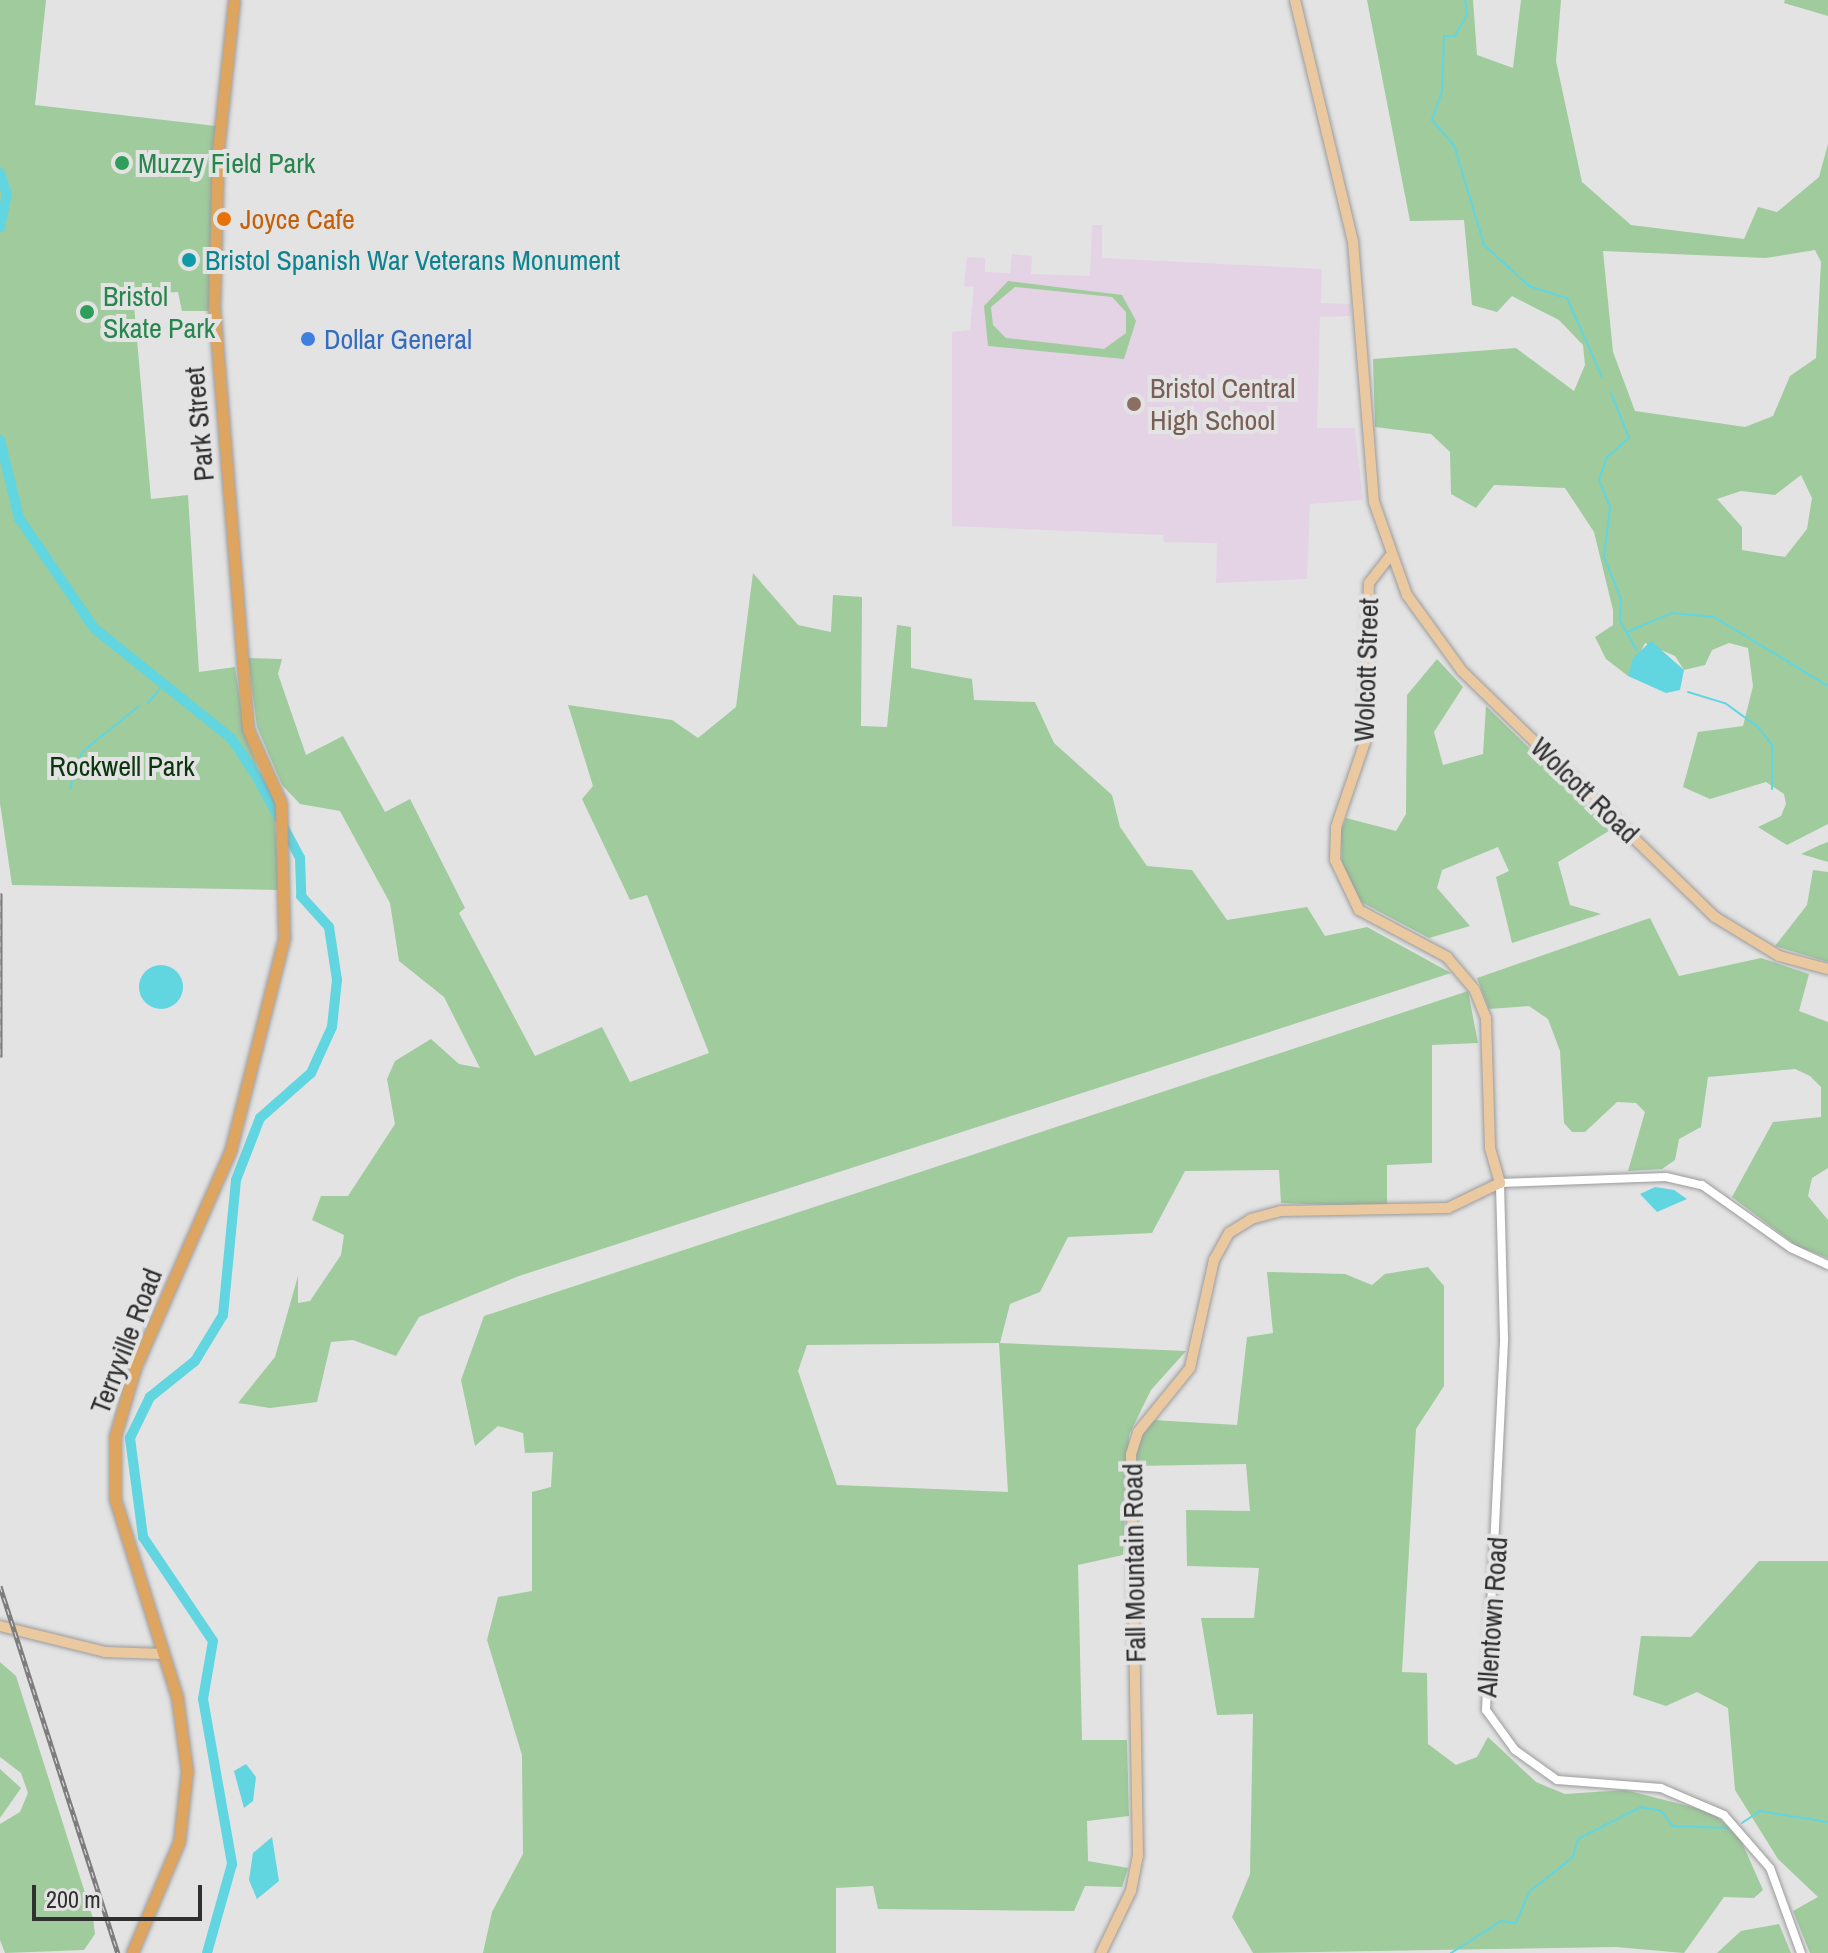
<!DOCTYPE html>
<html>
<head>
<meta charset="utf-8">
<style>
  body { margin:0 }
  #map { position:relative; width:1828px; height:1953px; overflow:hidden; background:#e3e3e4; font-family:"Archivo Narrow",sans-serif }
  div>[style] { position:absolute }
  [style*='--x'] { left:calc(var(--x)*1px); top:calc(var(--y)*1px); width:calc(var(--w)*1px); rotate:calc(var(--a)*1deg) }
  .education>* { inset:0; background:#e4d3e5 }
  .green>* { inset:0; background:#9fcb9d }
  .water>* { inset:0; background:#61d5e0 }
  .round { border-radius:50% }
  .stream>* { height:2px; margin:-1px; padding:0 1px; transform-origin:1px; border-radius:1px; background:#61d5e0 }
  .river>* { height:10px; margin:-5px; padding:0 5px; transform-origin:5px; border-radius:5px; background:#61d5e0 }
  .roads { filter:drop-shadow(0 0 2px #9b9b9c) drop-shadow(0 0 2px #9b9b9c) }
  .minor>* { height:8px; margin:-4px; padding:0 4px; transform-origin:4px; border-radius:4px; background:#fff }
  .major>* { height:10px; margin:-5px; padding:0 5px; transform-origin:5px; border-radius:5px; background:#ebc9a0 }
  .highway>* { height:11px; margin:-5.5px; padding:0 5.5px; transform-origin:5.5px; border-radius:5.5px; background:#dea560 }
  .rail>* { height:5px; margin-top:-2.5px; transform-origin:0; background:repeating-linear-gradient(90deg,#e3e3e4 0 6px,#7d7d7e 0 12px); box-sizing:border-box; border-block:2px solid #7d7d7e }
  .dots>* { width:22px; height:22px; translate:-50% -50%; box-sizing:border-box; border:4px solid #e3e3e4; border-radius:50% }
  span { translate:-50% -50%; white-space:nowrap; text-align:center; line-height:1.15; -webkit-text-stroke:8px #e3e3e4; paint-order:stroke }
  .leisure-label { font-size:28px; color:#27864d }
  .left { translate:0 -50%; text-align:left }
  .food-label { font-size:28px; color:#c56008 }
  .culture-label { font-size:28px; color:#0d838f }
  .shop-label { font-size:28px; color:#366cbe }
  .education-label { font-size:28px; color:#785e54 }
  .street-label { font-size:28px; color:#303031 }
  .park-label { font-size:28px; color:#0b350c }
  .scale { position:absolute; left:32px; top:1885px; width:170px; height:36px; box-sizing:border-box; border:4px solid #303031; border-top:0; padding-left:10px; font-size:24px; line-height:28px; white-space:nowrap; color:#303031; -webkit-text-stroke:6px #e3e3e4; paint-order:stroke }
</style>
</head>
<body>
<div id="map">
  <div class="education">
    <div style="clip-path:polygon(1092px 225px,1102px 225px,1102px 258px,1322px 269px,1321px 303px,1351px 304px,1351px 316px,1320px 317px,1317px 428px,1355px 428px,1363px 500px,1310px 504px,1307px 579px,1216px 583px,1217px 543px,1164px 542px,1163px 535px,952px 526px,952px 332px,970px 330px,974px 287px,964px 286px,967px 257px,985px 258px,985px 272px,1010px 273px,1012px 254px,1032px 256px,1031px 274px,1090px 276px)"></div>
  </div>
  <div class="green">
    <div style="clip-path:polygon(0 0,46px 0,35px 105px,216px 126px,211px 311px,182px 311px,178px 292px,133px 294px,151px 499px,188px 495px,199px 672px,235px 667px,245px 734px,274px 811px,280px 890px,12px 885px,0 803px)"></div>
    <div style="clip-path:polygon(evenodd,1367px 0,1473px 0,1477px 55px,1513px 68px,1521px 0,1561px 0,1556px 61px,1582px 182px,1631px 225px,1744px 239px,1758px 207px,1777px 212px,1819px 177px,1828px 144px,1828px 824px,1787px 845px,1758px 827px,1781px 816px,1786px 804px,1784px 794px,1766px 782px,1710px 799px,1683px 787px,1698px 732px,1743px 726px,1753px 686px,1748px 648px,1729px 643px,1712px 650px,1705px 665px,1684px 670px,1675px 656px,1645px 643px,1628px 676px,1606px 659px,1595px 637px,1613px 625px,1613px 610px,1594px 532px,1565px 488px,1494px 485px,1476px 508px,1451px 494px,1450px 452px,1431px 434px,1375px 427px,1373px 359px,1516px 348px,1574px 391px,1585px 365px,1583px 345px,1559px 320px,1512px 296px,1497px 312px,1472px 305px,1464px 220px,1410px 221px,1367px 0,1815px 250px,1821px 262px,1816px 358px,1790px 376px,1773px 416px,1745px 427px,1635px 411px,1613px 352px,1603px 251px,1766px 258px,1815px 250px,1367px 0,1801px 475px,1812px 498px,1807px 529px,1785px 557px,1742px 550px,1742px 527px,1717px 499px,1741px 491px,1775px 495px,1801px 475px)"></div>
    <div style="clip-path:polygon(1785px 0,1828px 0,1828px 16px,1784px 3px)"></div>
    <div style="clip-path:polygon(evenodd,1008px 281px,1122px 295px,1136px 321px,1124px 359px,988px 346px,984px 306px,1008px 281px,1015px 287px,1112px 297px,1126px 312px,1126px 333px,1104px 349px,1006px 338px,993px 325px,991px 307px,1015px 287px)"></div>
    <div style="clip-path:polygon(753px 573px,798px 625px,831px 632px,833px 595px,862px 597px,861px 726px,887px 727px,897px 625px,911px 627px,911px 668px,972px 679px,974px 700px,1035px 702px,1054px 743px,1112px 795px,1120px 827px,1147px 866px,1192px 870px,1227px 920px,1307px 907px,1325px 936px,1367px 927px,1451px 973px,519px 1276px,419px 1317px,396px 1356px,353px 1340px,331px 1342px,317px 1402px,270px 1408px,238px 1403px,275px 1357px,298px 1276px,298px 1303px,310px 1301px,341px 1255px,344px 1235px,312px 1220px,321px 1196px,348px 1196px,395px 1124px,387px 1079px,395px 1061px,431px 1039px,459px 1064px,480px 1068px,444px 997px,399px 961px,390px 903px,340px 811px,300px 804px,282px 785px,257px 727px,248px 658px,282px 659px,278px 674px,306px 755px,343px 736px,385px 812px,410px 799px,465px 908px,459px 913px,535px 1056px,602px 1027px,630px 1082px,709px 1053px,647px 895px,630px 900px,582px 799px,593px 786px,568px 705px,672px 720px,698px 738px,736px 707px)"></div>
    <div style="clip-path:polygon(1437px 659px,1463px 687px,1434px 732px,1443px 765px,1483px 754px,1486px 706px,1612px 829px,1558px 862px,1570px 905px,1601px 914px,1512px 943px,1496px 877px,1509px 871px,1498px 847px,1442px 870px,1437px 888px,1470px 926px,1429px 938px,1361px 902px,1342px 869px,1341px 831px,1346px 818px,1396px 831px,1406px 814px,1407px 695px)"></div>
    <div style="clip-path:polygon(1828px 842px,1828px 862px,1801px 854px,1820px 845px)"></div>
    <div style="clip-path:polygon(1813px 870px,1828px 872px,1828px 962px,1775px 946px,1807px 905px)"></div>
    <div style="clip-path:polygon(1650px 918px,1679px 976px,1761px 958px,1809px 974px,1799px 1011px,1828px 1022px,1828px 1168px,1812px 1178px,1808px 1196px,1828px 1220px,1828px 1258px,1797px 1246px,1732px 1197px,1773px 1122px,1821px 1117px,1821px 1087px,1810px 1076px,1795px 1069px,1708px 1077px,1701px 1127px,1679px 1139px,1675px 1160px,1662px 1169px,1628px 1171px,1645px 1112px,1636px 1103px,1617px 1102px,1585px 1132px,1572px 1132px,1564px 1123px,1560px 1051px,1548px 1019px,1529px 1006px,1489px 1009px,1477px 978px)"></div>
    <div style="clip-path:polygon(evenodd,1468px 991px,1478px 1043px,1432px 1045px,1432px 1163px,1387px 1165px,1387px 1207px,1281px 1203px,1279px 1170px,1185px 1171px,1152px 1233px,1068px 1237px,1040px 1292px,1010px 1304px,1000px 1343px,1186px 1351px,1151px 1390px,1129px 1435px,1123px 1555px,1078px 1565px,1082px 1740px,1127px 1740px,1129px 1816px,1087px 1821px,1088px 1861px,1128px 1868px,1122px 1887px,1085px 1886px,1074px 1911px,878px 1909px,873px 1886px,836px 1888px,836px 1953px,483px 1953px,492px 1912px,523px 1854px,522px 1755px,487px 1640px,498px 1597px,532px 1591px,532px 1492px,551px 1487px,553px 1452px,525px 1453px,523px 1433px,498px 1426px,475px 1446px,461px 1380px,484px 1316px,1468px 991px,999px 1343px,1008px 1492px,837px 1485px,798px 1371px,807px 1345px,999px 1343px)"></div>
    <div style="clip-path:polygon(1428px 1267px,1444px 1286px,1444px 1386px,1416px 1429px,1402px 1672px,1427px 1673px,1428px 1744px,1456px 1765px,1477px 1757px,1488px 1737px,1536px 1782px,1565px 1794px,1625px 1790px,1712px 1812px,1740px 1838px,1763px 1890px,1754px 1898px,1724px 1897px,1684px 1953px,1616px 1947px,1253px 1953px,1232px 1917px,1250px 1874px,1253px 1714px,1217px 1715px,1201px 1618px,1254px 1618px,1259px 1568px,1187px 1566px,1186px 1510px,1250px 1511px,1246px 1464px,1135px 1466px,1140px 1436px,1153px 1420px,1237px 1425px,1247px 1337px,1273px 1333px,1267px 1272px,1345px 1274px,1372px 1285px,1385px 1274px)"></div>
    <div style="clip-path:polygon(1759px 1561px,1828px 1561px,1828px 1953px,1810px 1953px,1793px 1911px,1818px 1897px,1778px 1859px,1735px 1790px,1728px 1708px,1697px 1692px,1666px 1706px,1633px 1695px,1641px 1636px,1691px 1637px)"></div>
    <div style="clip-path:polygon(0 1662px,16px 1676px,93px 1918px,95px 1934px,84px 1950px,5px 1953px,0 1940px,0 1824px,20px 1812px,28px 1793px,21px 1773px,0 1757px)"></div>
    <div style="clip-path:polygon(0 1769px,21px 1788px,0 1818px)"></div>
    <div style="clip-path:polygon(1779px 1924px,1791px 1953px,1717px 1953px,1741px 1931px)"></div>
  </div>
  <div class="water">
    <div style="clip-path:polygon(1651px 641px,1684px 670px,1680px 690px,1666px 693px,1628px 676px,1633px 658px)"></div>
    <div class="round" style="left:139px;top:965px;width:44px;height:44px"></div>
    <div style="clip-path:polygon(1655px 1187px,1674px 1190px,1687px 1199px,1657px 1212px,1640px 1194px)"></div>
    <div style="clip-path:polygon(246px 1764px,256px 1777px,253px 1801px,244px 1808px,234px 1771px)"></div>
    <div style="clip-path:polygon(272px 1837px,279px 1881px,257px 1899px,249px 1880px,253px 1853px)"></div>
  </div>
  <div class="stream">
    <div style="--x:1465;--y:0;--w:15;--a:82"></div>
    <div style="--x:1467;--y:15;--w:24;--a:120"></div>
    <div style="--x:1455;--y:36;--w:11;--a:180"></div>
    <div style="--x:1444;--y:36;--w:55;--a:92.1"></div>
    <div style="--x:1442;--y:91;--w:31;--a:109"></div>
    <div style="--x:1432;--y:120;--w:33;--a:49"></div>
    <div style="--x:1454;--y:145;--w:104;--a:73.3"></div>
    <div style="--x:1484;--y:245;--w:61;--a:42.3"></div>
    <div style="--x:1529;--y:286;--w:40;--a:18"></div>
    <div style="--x:1567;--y:298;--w:86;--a:66.1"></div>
    <div style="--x:1611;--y:393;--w:48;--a:68.2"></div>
    <div style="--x:1629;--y:438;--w:29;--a:139"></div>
    <div style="--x:1607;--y:457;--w:24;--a:109"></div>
    <div style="--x:1599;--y:480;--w:29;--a:68"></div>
    <div style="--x:1610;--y:507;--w:50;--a:96.8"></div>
    <div style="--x:1604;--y:557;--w:45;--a:68"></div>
    <div style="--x:1621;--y:599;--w:22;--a:93"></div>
    <div style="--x:1620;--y:621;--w:34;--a:60"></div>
    <div style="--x:1627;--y:632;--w:49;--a:-22.9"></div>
    <div style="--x:1672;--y:613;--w:42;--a:5.4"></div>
    <div style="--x:1714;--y:617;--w:133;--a:31.2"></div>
    <div style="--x:1688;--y:692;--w:39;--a:17"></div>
    <div style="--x:1725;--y:703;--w:41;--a:36"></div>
    <div style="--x:1758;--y:727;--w:23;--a:52"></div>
    <div style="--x:1772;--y:745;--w:44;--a:90"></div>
    <div style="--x:148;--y:703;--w:23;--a:-50"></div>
    <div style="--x:70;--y:789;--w:39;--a:-72"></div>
    <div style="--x:82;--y:752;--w:73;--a:-38.9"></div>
    <div style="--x:1742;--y:1823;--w:22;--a:-34"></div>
    <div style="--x:1760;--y:1811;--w:69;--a:9.2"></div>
    <div style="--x:1451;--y:1953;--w:59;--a:-32.6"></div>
    <div style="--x:1501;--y:1921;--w:15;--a:8"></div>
    <div style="--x:1516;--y:1923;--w:34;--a:-67"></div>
    <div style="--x:1529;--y:1892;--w:56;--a:-38.5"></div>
    <div style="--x:1573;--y:1857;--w:19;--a:-74"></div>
    <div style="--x:1578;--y:1839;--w:71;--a:-26.9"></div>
    <div style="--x:1641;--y:1807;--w:20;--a:11"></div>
    <div style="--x:1661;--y:1811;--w:19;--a:51"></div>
    <div style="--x:1673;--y:1826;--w:56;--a:2"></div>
  </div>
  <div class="river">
    <div style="--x:0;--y:173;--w:22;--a:72"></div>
    <div style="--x:7;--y:194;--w:34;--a:102"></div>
    <div style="--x:0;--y:440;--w:80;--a:76.3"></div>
    <div style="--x:19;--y:518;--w:133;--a:55.7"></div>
    <div style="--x:94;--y:628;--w:176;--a:38.8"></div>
    <div style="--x:231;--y:738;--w:47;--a:56.3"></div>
    <div style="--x:257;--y:777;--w:92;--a:62"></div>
    <div style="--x:300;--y:858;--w:38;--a:88"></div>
    <div style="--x:301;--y:896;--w:42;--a:47.9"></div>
    <div style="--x:329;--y:927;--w:54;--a:81.4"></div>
    <div style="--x:337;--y:980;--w:47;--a:96.1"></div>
    <div style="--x:332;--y:1027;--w:51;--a:114.5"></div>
    <div style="--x:311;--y:1073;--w:68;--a:138.6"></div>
    <div style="--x:260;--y:1118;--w:66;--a:111.2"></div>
    <div style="--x:236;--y:1180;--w:136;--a:95.5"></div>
    <div style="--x:223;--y:1315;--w:54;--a:121.3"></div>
    <div style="--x:195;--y:1361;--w:58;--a:141.3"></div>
    <div style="--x:150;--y:1397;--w:46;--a:116"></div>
    <div style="--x:130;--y:1438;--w:100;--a:82.5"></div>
    <div style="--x:143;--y:1537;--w:125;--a:56.1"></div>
    <div style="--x:213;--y:1641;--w:59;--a:99.8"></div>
    <div style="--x:203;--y:1699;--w:168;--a:80"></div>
    <div style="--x:232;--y:1864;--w:92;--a:105.7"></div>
  </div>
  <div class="roads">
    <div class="minor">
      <div style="--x:1801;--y:1953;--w:90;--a:-110"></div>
      <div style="--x:1770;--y:1868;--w:70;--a:-131"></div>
      <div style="--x:1724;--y:1815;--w:69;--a:-156.8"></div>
      <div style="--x:1661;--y:1788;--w:104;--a:-175.6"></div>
      <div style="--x:1557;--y:1780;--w:52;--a:-144.5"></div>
      <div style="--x:1515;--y:1750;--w:49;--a:-125.9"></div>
      <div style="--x:1486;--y:1710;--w:373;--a:-87.2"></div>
      <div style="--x:1504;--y:1337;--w:154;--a:-91.5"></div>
      <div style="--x:1500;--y:1183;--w:166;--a:-2.1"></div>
      <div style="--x:1666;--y:1177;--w:37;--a:13"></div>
      <div style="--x:1702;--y:1185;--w:109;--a:35.3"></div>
      <div style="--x:1791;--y:1248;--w:41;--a:24.7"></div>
    </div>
    <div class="major">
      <div style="--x:1295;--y:0;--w:249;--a:76.5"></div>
      <div style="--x:1353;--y:242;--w:261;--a:85.4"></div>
      <div style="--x:1374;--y:502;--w:99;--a:70.5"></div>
      <div style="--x:1407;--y:595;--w:94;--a:54.1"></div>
      <div style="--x:1462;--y:671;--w:353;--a:44.2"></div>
      <div style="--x:1715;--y:917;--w:75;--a:31.4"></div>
      <div style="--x:1779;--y:956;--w:51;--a:14.9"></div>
      <div style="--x:0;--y:1626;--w:108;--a:13.9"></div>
      <div style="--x:105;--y:1652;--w:58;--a:2"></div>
      <div style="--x:1101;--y:1953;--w:69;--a:-64.2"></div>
      <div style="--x:1131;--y:1891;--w:36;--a:-79"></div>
      <div style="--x:1138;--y:1856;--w:402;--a:-91"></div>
      <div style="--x:1131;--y:1454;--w:23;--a:-72"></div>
      <div style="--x:1138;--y:1432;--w:82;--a:-50.9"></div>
      <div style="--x:1190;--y:1368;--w:111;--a:-77.5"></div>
      <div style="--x:1214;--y:1260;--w:31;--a:-61"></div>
      <div style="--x:1229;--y:1233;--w:26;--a:-32"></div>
      <div style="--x:1251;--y:1219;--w:31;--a:-15"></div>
      <div style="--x:1281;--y:1211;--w:167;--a:-1"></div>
      <div style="--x:1448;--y:1208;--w:58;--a:-25.7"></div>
      <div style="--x:1500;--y:1183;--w:37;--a:-106"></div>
      <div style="--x:1490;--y:1147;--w:129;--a:-91.8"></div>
      <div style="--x:1486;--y:1018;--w:31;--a:-112"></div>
      <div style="--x:1474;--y:989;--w:42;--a:-130.2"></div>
      <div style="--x:1447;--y:957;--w:100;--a:-151.9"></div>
      <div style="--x:1359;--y:910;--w:55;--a:-115.6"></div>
      <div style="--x:1335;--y:860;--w:33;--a:-88"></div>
      <div style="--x:1336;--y:827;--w:90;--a:-71.2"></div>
      <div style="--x:1365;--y:742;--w:159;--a:-88.6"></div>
      <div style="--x:1369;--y:583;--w:33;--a:-52"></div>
    </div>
    <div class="highway">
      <div style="--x:132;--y:1953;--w:121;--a:-67.1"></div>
      <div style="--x:179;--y:1842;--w:71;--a:-83.6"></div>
      <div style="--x:187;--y:1771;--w:75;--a:-97.7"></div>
      <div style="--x:177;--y:1697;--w:207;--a:-107.4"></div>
      <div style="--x:115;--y:1499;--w:63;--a:-90"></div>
      <div style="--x:115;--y:1436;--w:71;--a:-73.6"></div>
      <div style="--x:135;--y:1368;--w:236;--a:-66.3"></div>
      <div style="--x:230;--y:1152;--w:221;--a:-75.8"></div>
      <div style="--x:284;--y:938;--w:135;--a:-91.3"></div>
      <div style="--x:281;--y:803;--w:81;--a:-114"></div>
      <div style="--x:248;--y:729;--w:421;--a:-94.6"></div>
      <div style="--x:214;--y:309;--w:159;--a:-88.6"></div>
      <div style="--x:218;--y:150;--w:151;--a:-83.9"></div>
    </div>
  </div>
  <div class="rail">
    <div style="--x:0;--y:893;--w:164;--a:90"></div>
    <div style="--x:0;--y:1586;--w:386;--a:72.2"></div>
  </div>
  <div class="dots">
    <div style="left:122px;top:163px;background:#2e9e5b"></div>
    <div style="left:224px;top:219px;background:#e8710a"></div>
    <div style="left:189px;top:260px;background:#0f9aa8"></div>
    <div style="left:87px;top:312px;background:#2e9e5b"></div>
    <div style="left:308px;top:339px;background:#3f7fe0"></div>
    <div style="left:1134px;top:404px;background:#8d6e63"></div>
  </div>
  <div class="leisure-label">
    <span class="left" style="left:138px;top:163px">Muzzy Field Park</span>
    <span class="left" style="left:103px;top:312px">Bristol<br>Skate Park</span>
  </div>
  <div class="food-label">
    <span class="left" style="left:240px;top:219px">Joyce Cafe</span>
  </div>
  <div class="culture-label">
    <span class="left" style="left:205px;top:260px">Bristol Spanish War Veterans Monument</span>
  </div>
  <div class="shop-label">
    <span class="left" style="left:324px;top:339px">Dollar General</span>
  </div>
  <div class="education-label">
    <span class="left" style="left:1150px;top:404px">Bristol Central<br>High School</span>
  </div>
  <div class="street-label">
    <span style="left:199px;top:424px;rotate:-95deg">Park Street</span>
    <span style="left:1366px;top:670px;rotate:-88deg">Wolcott Street</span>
    <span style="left:1585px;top:790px;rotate:44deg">Wolcott Road</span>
    <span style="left:126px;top:1341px;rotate:-69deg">Terryville Road</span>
    <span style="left:1134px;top:1563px;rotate:-91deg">Fall Mountain Road</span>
    <span style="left:1492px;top:1617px;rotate:-86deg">Allentown Road</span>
  </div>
  <div class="park-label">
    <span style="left:122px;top:766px">Rockwell Park</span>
  </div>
  <div class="scale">200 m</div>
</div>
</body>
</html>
